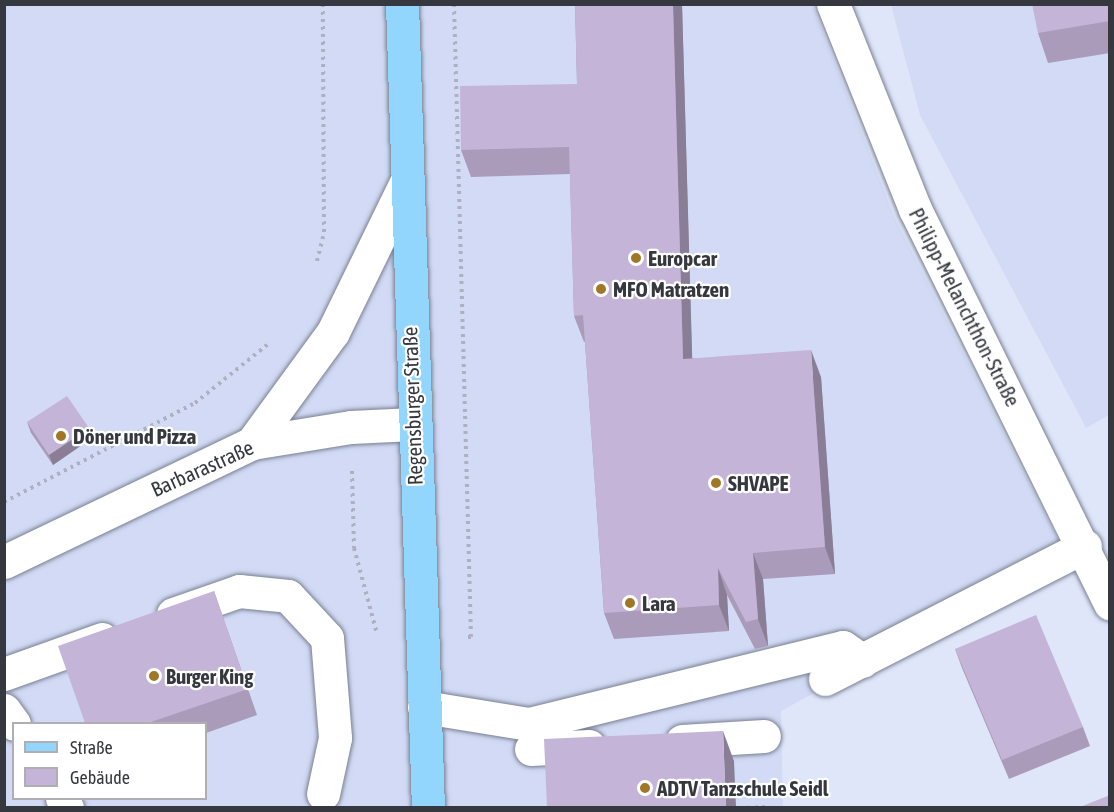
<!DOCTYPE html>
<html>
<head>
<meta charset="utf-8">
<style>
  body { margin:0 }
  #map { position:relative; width:1114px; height:812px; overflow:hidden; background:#e0e6fa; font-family:"Asap Condensed",sans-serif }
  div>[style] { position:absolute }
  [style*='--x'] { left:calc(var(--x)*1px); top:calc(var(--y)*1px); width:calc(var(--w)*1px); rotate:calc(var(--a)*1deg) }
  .built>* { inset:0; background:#d2daf5 }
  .path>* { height:4px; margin-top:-2px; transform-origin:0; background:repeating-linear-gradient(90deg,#acb0c1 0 3px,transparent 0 7.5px) }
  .roads { filter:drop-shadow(0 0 2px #7a8092) drop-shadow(0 0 2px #7a8092) }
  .minor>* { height:33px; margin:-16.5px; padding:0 16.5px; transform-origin:16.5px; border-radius:16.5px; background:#fff }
  .major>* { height:33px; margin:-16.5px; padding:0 16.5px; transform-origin:16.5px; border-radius:16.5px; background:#92d6fe }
  .wall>* { inset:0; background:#a99bb9 }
  .shaded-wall>* { inset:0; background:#897e96 }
  .building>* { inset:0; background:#c4b4d7 }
  .dots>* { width:16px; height:16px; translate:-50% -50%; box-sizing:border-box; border:3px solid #fff; border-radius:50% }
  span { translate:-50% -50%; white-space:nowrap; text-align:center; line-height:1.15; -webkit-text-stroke:4.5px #fff; paint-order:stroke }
  .poi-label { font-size:21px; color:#363840; font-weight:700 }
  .left { translate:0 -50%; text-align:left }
  .street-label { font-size:21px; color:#363840 }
  .frame { position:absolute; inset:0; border:6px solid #363840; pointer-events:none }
  .legend { position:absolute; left:12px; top:722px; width:195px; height:78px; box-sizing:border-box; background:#fff; border:2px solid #afafb3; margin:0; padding:8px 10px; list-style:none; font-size:18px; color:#363840 }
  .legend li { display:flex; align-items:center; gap:12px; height:30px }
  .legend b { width:30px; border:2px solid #afafb3 }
</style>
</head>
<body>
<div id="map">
  <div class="built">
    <div style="clip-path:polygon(evenodd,5px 5px,813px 5px,894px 216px,1066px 556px,781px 711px,783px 807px,5px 808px,5px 5px,14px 724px,206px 724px,206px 798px,14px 798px,14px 724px)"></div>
    <div style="clip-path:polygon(891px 5px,1109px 5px,1109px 415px,1086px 428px,920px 115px)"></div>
  </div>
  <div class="path">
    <div style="--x:454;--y:4;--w:633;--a:88.46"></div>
    <div style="--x:471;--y:637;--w:5;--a:180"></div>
    <div style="--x:317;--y:261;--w:30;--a:-76"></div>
    <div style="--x:324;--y:232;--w:228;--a:-90.3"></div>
    <div style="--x:352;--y:471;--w:77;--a:88.5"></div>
    <div style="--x:354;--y:548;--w:89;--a:75"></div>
    <div style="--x:4;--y:502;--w:215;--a:-27.4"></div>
    <div style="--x:195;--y:403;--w:94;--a:-38.9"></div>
    <div style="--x:740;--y:808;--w:29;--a:-2"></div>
  </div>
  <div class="roads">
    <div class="minor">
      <div style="--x:833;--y:4;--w:221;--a:68.2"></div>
      <div style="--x:915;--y:209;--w:440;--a:63.7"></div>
      <div style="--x:252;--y:443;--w:137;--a:-53.9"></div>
      <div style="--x:333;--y:332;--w:167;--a:-64"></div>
      <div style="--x:4;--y:562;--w:275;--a:-25.6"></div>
      <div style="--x:252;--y:443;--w:100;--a:-9.2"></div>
      <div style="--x:351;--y:427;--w:62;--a:-2.8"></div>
      <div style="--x:173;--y:614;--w:70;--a:-19.2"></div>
      <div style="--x:239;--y:591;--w:49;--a:5.8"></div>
      <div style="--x:288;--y:596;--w:57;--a:47.1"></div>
      <div style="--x:327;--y:638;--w:100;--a:85.4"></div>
      <div style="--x:335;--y:738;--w:57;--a:102.1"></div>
      <div style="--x:4;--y:674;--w:104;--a:-19.7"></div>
      <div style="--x:825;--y:679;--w:292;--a:-27.1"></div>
      <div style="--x:424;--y:707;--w:106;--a:9.2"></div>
      <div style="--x:529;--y:724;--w:323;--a:-13.8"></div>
      <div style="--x:843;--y:647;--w:24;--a:35"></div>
      <div style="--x:4;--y:710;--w:17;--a:54"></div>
      <div style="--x:682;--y:741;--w:82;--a:-3.5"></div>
      <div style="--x:531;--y:749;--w:58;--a:-3"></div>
      <div style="--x:62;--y:798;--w:11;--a:63"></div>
    </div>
    <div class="major">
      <div style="--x:402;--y:4;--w:804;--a:88.15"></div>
    </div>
  </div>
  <div class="wall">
    <div style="clip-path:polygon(575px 4px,682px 4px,692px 358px,821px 377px,835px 574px,763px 579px,768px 646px,755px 649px,727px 595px,729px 631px,614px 639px,604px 613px,585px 342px,584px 342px,574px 316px,570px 174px,471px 177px,461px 150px,577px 84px)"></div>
    <div style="clip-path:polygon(1110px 4px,1110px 53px,1048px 63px,1038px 33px)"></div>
    <div style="clip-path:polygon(27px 422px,92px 438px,53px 465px,31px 433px)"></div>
    <div style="clip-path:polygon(214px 591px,257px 715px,206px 733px,206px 723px,85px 723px)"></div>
    <div style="clip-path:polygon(955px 649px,1083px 727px,1090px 746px,1009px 779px,962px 668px)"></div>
  </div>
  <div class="shaded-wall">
    <div style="clip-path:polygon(673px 4px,682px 4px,693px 386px,683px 359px)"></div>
    <div style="clip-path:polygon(811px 350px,821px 377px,835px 574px,825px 547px)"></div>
    <div style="clip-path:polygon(89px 428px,92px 438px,53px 465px,49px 455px)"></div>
    <div style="clip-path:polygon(753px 553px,763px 579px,768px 646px,758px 619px)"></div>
    <div style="clip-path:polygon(718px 568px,727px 595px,729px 631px,719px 605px)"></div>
    <div style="clip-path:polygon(723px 731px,734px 761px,736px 807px,726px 807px)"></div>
  </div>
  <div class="building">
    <div style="clip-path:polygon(575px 4px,673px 4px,683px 359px,811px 350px,825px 547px,753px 553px,758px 619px,746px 622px,718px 568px,719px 605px,604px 613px,583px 315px,574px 316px,569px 147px,461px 150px,460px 86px,577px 84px)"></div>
    <div style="clip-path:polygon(1032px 4px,1108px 4px,1110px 21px,1038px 33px)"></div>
    <div style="clip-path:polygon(67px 396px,89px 428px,49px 455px,27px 422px)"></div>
    <div style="clip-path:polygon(214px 591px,248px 689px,148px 723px,85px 723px,58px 646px)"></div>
    <div style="clip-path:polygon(1036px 615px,1083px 727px,1002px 760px,955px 649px)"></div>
    <div style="clip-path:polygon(723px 731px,726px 807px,547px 807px,544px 739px)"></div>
    <div style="clip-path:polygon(1110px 795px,1110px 807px,1080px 807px)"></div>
  </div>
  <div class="dots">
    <div style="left:636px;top:258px;background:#a07726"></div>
    <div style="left:601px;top:289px;background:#a07726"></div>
    <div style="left:61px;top:436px;background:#a07726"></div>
    <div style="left:716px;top:483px;background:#a07726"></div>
    <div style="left:630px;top:603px;background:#a07726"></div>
    <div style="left:154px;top:676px;background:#a07726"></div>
    <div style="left:645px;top:788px;background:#a07726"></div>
  </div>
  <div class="poi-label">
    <span class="left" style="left:648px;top:258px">Europcar</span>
    <span class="left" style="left:613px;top:289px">MFO Matratzen</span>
    <span class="left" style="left:73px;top:436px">Döner und Pizza</span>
    <span class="left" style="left:728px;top:483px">SHVAPE</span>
    <span class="left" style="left:642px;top:603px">Lara</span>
    <span class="left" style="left:166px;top:676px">Burger King</span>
    <span class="left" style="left:657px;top:788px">ADTV Tanzschule Seidl</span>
  </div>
  <div class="street-label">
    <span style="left:965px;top:307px;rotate:63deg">Philipp-Melanchthon-Straße</span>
    <span style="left:412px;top:406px;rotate:-92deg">Regensburger Straße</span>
    <span style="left:202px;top:468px;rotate:-24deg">Barbarastraße</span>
  </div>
  <div class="frame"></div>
  <ul class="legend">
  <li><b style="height:8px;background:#92d6fe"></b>Straße</li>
  <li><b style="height:16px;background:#c4b4d7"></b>Gebäude</li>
  </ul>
</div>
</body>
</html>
